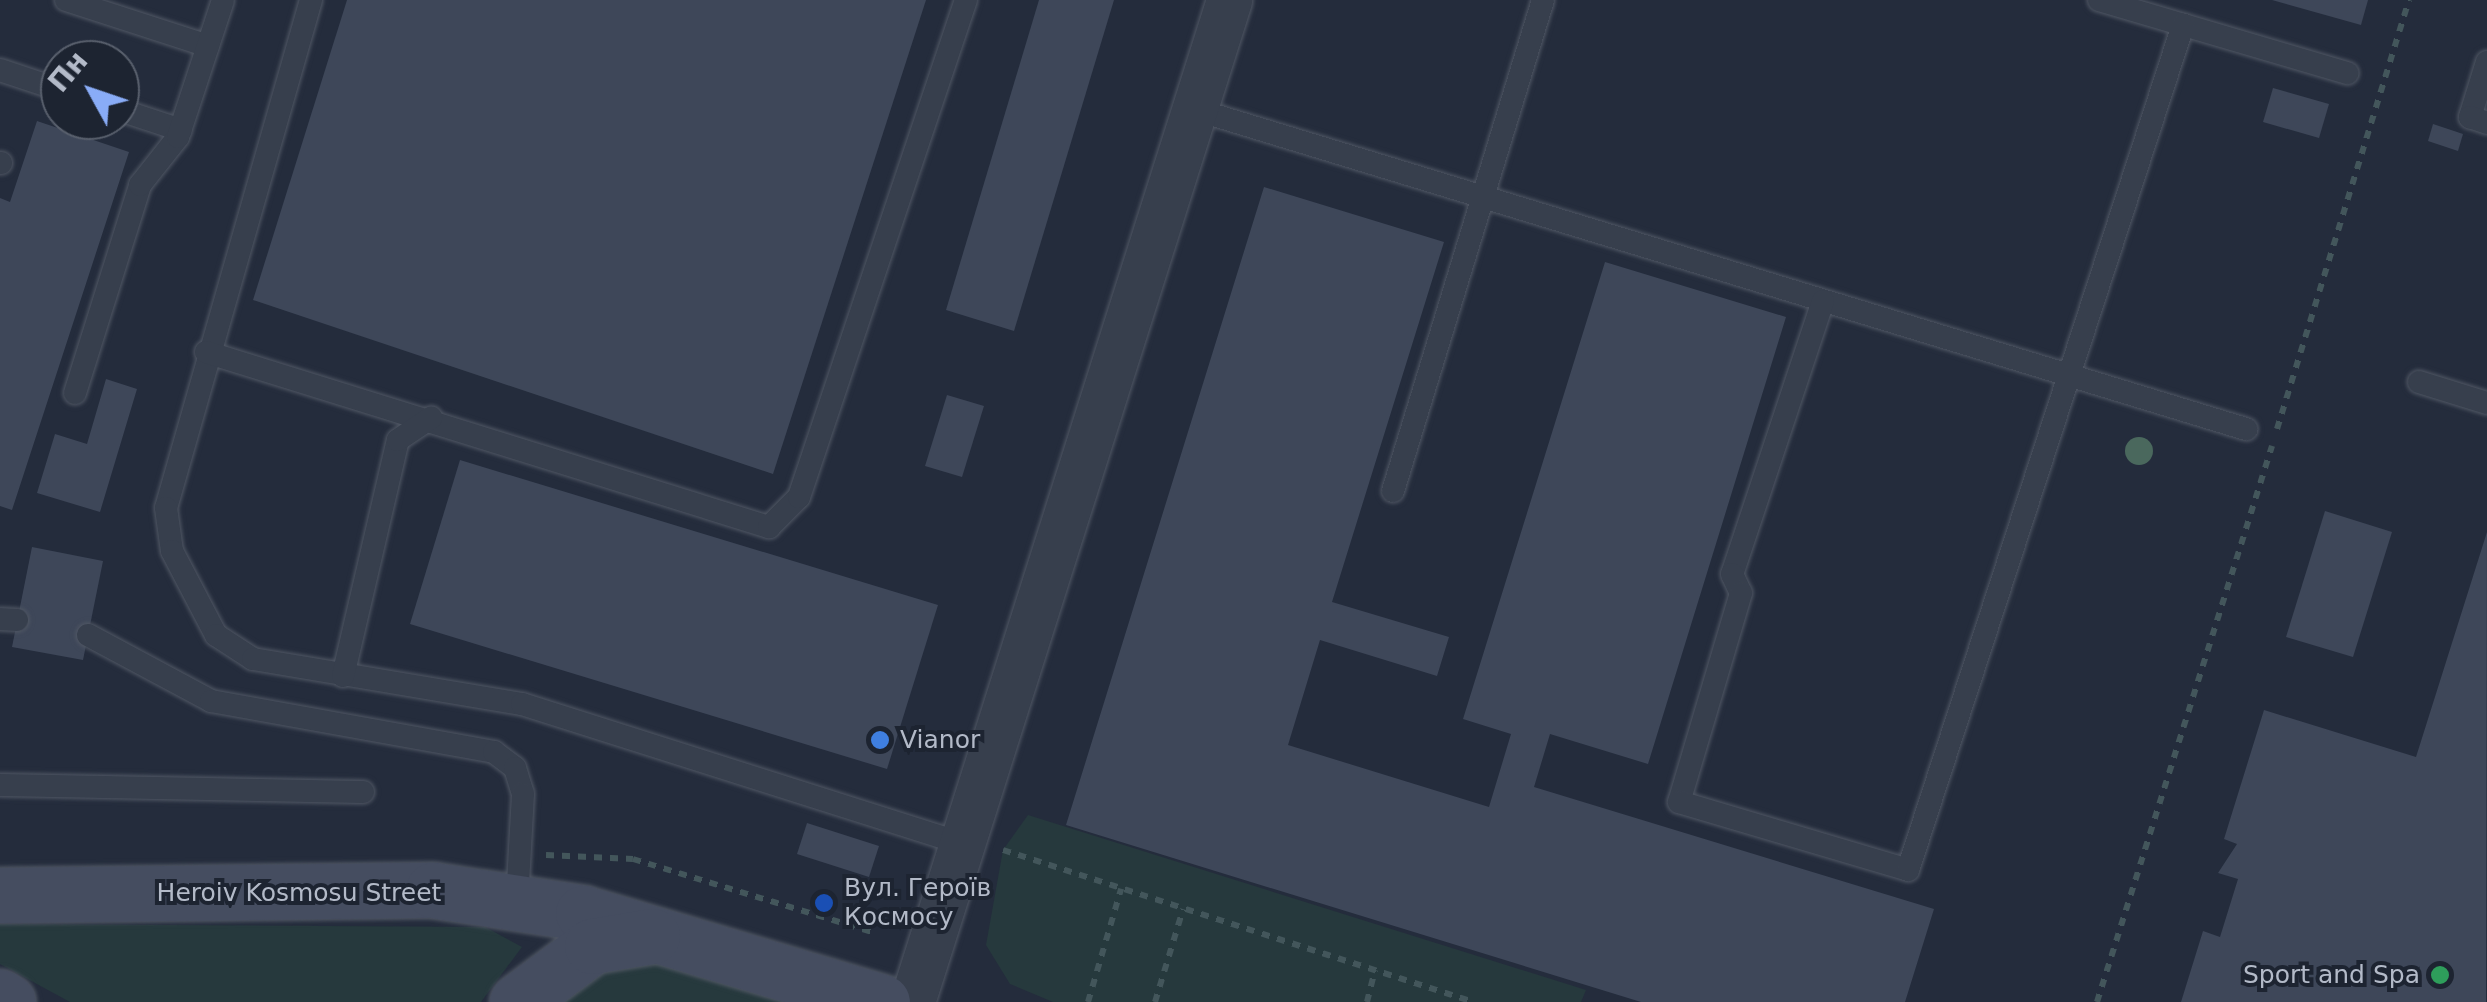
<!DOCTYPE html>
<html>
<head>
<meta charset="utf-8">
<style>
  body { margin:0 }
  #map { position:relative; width:2487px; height:1002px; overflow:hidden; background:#242c3c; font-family:"DejaVu Sans",sans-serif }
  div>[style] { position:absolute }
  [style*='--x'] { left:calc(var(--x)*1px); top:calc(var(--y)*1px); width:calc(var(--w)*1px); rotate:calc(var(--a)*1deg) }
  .green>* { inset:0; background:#26393d }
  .building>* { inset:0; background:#3e4759 }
  .path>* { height:6px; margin-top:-3px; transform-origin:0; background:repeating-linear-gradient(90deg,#43565b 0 8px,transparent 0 16px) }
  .roads { filter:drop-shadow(0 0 2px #505764) drop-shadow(0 0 2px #505764) }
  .lane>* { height:22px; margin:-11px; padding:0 11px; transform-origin:11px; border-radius:11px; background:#373f4d }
  .street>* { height:45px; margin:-22.5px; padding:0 22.5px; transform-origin:22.5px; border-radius:22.5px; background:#373f4d }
  .secondary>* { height:55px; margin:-27.5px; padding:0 27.5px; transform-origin:27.5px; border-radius:27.5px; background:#454d60 }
  .trees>* { width:28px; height:28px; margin:-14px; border-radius:50%; background:#4a685d }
  .dots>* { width:28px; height:28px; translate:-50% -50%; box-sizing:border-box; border:5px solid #1d2431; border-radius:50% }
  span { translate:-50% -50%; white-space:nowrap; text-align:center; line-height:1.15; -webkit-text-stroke:8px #1d2431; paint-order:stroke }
  .poi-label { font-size:25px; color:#b3bac8 }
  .left { translate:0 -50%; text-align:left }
  .right { translate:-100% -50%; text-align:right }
  .street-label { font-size:25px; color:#b3bac8 }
  .north { position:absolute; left:40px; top:40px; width:100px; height:100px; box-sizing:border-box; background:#1d2431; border:2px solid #59606d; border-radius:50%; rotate:310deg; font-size:28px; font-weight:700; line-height:40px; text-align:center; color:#b3bac8 }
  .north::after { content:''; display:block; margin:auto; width:35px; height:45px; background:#89acf7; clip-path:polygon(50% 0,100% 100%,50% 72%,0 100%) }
</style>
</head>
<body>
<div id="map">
  <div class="green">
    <div style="clip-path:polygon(1028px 815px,1586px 990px,1581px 1002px,1053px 1002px,1010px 984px,986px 945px,1003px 850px)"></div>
    <div style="clip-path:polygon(0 924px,485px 927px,522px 947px,481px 1002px,70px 1002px,0 964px)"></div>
    <div style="clip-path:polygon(625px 952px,813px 1002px,539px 1002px)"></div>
  </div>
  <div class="building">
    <div style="clip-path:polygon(347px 0,926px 0,773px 474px,253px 300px)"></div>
    <div style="clip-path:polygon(1039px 0,1114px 0,1014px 331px,946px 310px)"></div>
    <div style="clip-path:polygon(2272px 0,2368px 0,2361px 25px)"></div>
    <div style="clip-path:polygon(2273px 88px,2329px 104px,2319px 138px,2263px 122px)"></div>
    <div style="clip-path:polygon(37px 121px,129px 152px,12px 510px,0 506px,0 198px,10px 202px)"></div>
    <div style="clip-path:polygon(2433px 124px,2463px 134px,2458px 151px,2428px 141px)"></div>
    <div style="clip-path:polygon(1264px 187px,1444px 242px,1332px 602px,1449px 637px,1437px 676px,1320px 640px,1288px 745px,1489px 807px,1511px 734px,1463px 719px,1605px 262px,1786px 317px,1648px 764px,1550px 734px,1534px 787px,1934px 909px,1905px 1002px,1641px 1002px,1066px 825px)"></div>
    <div style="clip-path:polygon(106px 379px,137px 389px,100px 512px,37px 493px,55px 434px,87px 444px)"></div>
    <div style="clip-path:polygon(947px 395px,984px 406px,962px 477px,925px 466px)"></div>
    <div style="clip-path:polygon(460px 460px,938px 605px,887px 769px,410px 624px)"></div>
    <div style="clip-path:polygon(2325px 511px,2392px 532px,2353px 657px,2286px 637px)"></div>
    <div style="clip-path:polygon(2487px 532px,2486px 1002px,2181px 1002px,2203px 931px,2220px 937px,2238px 879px,2218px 873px,2237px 844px,2224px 839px,2264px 710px,2416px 757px)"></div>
    <div style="clip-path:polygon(32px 547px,103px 561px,83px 660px,12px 647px)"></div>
    <div style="clip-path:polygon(807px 823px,879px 846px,869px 877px,797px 854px)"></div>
  </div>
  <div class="path">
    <div style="--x:2277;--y:429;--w:449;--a:-72.9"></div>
    <div style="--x:1003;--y:850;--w:494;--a:17.9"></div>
    <div style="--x:546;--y:855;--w:87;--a:2.6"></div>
    <div style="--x:633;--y:859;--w:253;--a:17"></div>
    <div style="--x:1088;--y:1002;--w:118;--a:-73.7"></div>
    <div style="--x:1155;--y:1002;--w:97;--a:-73.2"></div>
    <div style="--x:1367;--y:1002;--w:33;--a:-76"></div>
    <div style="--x:2097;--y:1002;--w:583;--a:-72.53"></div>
  </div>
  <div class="roads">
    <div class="lane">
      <div style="--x:66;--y:0;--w:149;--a:17.9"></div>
      <div style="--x:311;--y:0;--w:528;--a:105.93"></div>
      <div style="--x:166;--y:508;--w:43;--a:82.1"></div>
      <div style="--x:172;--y:551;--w:95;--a:62.4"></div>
      <div style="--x:216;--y:635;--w:44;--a:33"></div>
      <div style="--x:253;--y:659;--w:273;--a:9.5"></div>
      <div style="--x:522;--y:704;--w:463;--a:17.6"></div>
      <div style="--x:2099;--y:0;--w:259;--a:16.4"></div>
      <div style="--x:2487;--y:62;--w:58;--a:107.2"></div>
      <div style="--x:2470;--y:117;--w:18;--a:19"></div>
      <div style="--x:0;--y:70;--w:63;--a:18.4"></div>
      <div style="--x:1194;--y:109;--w:1100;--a:16.92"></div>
      <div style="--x:120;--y:110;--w:64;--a:18.2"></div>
      <div style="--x:0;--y:163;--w:1;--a:0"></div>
      <div style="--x:1823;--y:301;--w:288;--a:108.4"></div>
      <div style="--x:1732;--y:574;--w:21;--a:65"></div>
      <div style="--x:1741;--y:593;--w:218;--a:106.5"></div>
      <div style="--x:1679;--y:802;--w:239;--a:16.5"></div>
      <div style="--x:1908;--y:870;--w:889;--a:-71.97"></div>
      <div style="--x:206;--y:352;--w:590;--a:17.27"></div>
      <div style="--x:769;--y:527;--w:42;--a:-45"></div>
      <div style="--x:799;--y:497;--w:524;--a:-71.43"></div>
      <div style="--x:2419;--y:382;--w:71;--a:17.2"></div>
      <div style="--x:75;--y:393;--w:218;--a:-72.6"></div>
      <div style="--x:140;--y:185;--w:61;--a:-51.6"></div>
      <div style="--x:178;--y:137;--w:144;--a:-71.8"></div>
      <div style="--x:1393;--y:491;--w:513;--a:-73.01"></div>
      <div style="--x:0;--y:619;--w:17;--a:3"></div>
      <div style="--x:88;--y:635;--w:140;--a:28.2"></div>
      <div style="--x:211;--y:701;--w:288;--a:10.2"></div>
      <div style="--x:494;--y:752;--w:26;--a:37"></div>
      <div style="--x:515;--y:768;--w:27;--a:73"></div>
      <div style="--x:523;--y:794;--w:107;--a:93.2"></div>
      <div style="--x:343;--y:676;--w:242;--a:-76.9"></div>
      <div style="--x:398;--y:440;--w:40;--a:-34"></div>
      <div style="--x:0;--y:785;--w:363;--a:1.1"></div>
    </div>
    <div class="street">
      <div style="--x:912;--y:1002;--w:1051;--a:-72.44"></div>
    </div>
    <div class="secondary">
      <div style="--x:0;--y:895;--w:433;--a:-0.7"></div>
      <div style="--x:433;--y:890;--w:152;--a:8.7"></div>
      <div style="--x:583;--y:913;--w:312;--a:16.6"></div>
      <div style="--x:0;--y:997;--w:9;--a:32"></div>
      <div style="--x:517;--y:1002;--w:94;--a:-36.7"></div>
      <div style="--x:592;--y:946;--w:61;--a:-9.5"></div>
    </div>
  </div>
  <div class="trees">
    <div style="left:2139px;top:451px"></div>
  </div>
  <div class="dots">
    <div style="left:880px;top:740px;background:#3f7fe0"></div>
    <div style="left:824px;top:903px;background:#1a4fb4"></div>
    <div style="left:2440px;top:975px;background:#2e9e5b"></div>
  </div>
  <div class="poi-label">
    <span class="left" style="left:900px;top:740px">Vianor</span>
    <span class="left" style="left:844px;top:903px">Вул. Героїв<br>Космосу</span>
    <span class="right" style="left:2420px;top:975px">Sport and Spa</span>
  </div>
  <div class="street-label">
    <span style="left:299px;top:893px">Heroiv Kosmosu Street</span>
  </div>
  <div class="north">Пн</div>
</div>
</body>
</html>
